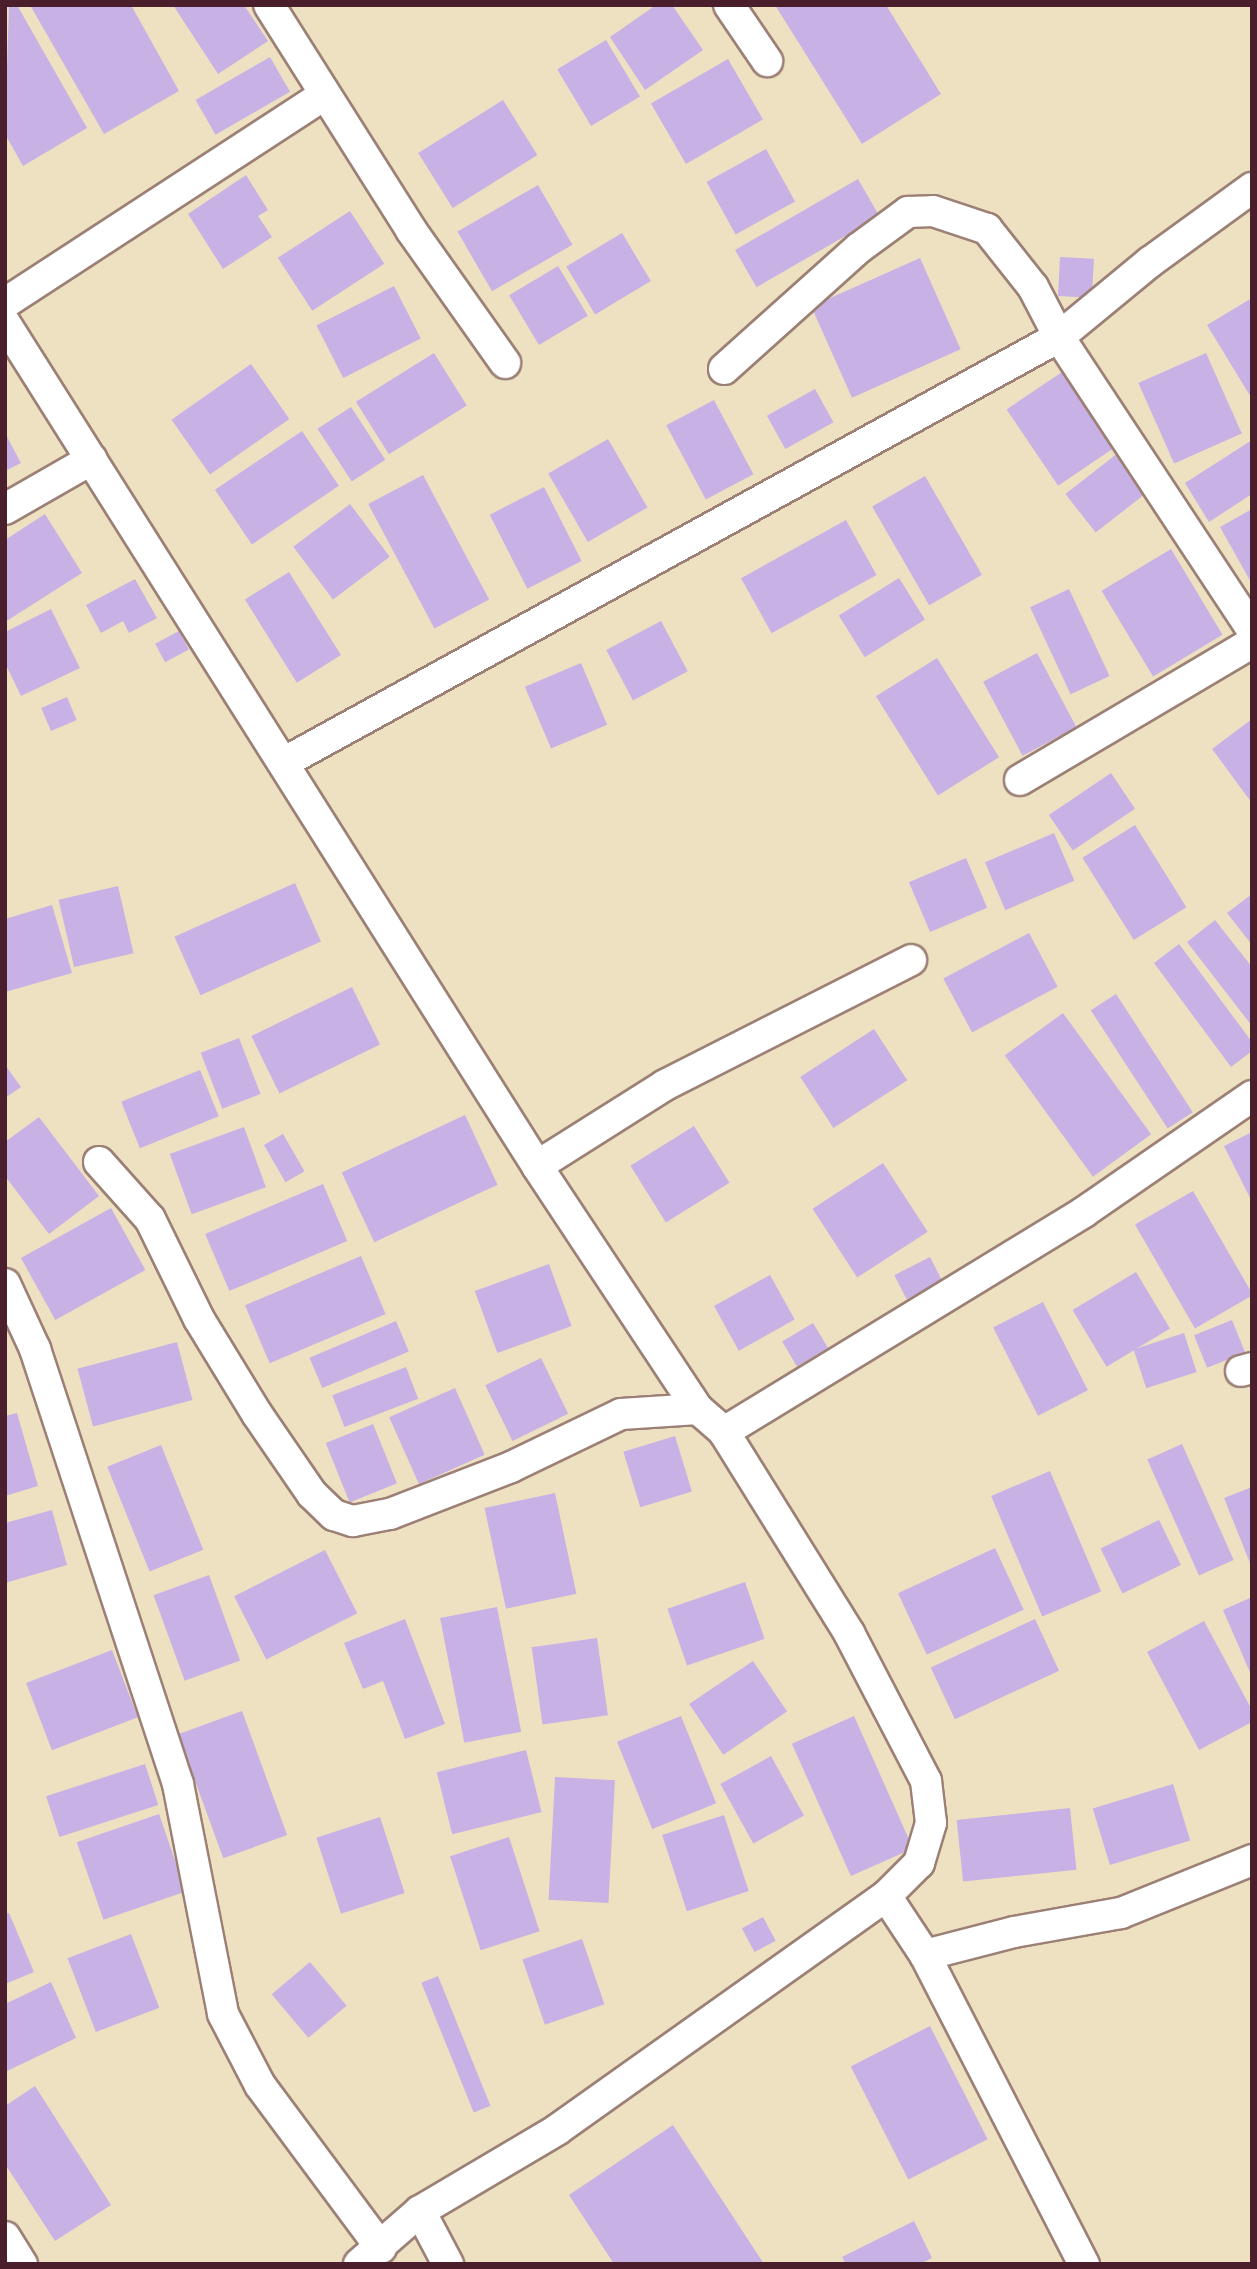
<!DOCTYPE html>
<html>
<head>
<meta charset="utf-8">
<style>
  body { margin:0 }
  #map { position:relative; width:1257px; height:2269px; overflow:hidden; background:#eee1c2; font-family:Kalam,sans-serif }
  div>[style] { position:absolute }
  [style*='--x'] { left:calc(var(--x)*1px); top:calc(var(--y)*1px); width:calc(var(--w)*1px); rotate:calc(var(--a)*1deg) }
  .building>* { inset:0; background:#c8b1e4; transform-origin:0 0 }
  .roads { filter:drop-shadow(2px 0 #9c8076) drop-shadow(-2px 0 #9c8076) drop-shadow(0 2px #9c8076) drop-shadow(0 -2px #9c8076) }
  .minor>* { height:30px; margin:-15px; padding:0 15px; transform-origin:15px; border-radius:15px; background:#fff }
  span { translate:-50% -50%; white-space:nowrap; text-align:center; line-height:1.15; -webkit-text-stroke:7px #fdfcf7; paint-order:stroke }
  .frame { position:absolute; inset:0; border:7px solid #4a1f2b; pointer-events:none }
</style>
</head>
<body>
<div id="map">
  <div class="building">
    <i style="clip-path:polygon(9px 5px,17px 5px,87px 128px,23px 166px,5px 134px)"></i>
    <i style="clip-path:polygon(30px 5px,131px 5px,179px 91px,104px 134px)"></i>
    <i style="clip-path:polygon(173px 5px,244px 5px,268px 41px,218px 74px)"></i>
    <i style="clip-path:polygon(656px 5px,672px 5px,703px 50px,645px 90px,610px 37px)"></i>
    <i style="clip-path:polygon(775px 5px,886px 5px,941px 94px,862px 144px)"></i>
    <i style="left:606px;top:40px;width:66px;height:57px;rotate:59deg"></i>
    <i style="left:270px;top:57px;width:40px;height:86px;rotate:60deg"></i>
    <i style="left:728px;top:59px;width:70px;height:89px;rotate:60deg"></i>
    <i style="left:503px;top:100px;width:65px;height:100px;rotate:58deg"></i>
    <i style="left:766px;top:149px;width:60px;height:68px;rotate:61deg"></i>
    <i style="clip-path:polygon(246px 175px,268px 210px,258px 216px,272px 237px,223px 269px,188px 214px)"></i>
    <i style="left:858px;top:179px;width:43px;height:142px;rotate:60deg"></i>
    <i style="left:538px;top:185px;width:69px;height:93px;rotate:60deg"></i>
    <i style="left:350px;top:211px;width:63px;height:86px;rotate:57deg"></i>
    <i style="left:622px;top:233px;width:56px;height:65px;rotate:59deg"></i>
    <i style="left:1060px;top:257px;width:34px;height:39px;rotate:3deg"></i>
    <i style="left:920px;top:258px;width:100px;height:119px;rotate:66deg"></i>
    <i style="left:558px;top:266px;width:58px;height:57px;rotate:59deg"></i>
    <i style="left:394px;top:286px;width:59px;height:87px;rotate:63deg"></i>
    <i style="clip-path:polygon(1252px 298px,1252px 399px,1207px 325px)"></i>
    <i style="left:434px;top:353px;width:62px;height:92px;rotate:58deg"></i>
    <i style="left:1206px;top:353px;width:88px;height:74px;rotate:66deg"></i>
    <i style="left:251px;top:364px;width:67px;height:97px;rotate:55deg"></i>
    <i style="left:1068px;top:368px;width:92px;height:74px;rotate:56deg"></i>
    <i style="left:815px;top:389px;width:38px;height:55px;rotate:61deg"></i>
    <i style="left:714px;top:400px;width:84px;height:54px;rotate:62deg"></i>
    <i style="left:351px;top:407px;width:63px;height:40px;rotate:57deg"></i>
    <i style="left:302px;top:431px;width:66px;height:105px;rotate:56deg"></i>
    <i style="clip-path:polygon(5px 433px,21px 463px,5px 471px)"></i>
    <i style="left:608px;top:439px;width:79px;height:69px;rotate:60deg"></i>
    <i style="clip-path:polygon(1252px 440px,1252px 494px,1209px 522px,1185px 483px)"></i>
    <i style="left:1123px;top:449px;width:49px;height:73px;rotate:52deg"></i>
    <i style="left:423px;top:475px;width:141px;height:62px;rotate:62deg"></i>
    <i style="left:925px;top:476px;width:114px;height:61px;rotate:60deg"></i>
    <i style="left:544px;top:487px;width:83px;height:61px;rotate:63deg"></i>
    <i style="left:350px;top:504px;width:66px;height:71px;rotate:53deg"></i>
    <i style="clip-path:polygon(1252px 509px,1252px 584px,1220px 527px)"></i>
    <i style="clip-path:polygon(45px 514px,82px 573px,5px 622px,5px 540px)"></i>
    <i style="left:846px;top:520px;width:63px;height:120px;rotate:61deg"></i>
    <i style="left:1171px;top:549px;width:100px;height:81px;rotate:59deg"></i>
    <i style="left:289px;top:572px;width:98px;height:52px;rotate:58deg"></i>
    <i style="left:899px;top:578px;width:49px;height:71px;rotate:58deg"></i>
    <i style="clip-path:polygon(135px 579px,157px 618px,129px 633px,123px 621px,101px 633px,86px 605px)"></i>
    <i style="left:1069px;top:589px;width:96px;height:43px;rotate:65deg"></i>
    <i style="clip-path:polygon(51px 609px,80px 668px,21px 696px,5px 663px,5px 632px)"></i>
    <i style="left:661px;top:621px;width:57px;height:62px;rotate:62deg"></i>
    <i style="left:179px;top:631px;width:21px;height:27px;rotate:62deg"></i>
    <i style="left:1037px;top:653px;width:84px;height:61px;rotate:62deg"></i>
    <i style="left:937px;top:658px;width:117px;height:72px;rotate:58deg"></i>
    <i style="left:581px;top:663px;width:67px;height:61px;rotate:67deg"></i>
    <i style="left:67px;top:697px;width:25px;height:28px;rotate:67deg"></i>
    <i style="clip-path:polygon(1252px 719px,1252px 803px,1212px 749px)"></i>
    <i style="left:1111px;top:773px;width:43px;height:75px;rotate:56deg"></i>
    <i style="left:1135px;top:825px;width:97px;height:62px;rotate:58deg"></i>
    <i style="left:1054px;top:833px;width:52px;height:75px;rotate:67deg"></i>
    <i style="left:966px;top:858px;width:54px;height:62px;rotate:67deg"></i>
    <i style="left:295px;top:883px;width:64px;height:132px;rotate:66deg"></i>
    <i style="left:118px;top:886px;width:69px;height:61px;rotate:77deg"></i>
    <i style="clip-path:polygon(1252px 894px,1252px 945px,1227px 913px)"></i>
    <i style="clip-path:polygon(52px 905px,72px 973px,5px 992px,5px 919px)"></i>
    <i style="clip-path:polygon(1215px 920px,1252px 967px,1252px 1026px,1187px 942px)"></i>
    <i style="left:1029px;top:933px;width:61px;height:97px;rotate:62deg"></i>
    <i style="clip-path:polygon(1179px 944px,1252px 1042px,1252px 1051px,1231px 1067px,1154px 963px)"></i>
    <i style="left:352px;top:987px;width:64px;height:112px;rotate:64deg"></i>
    <i style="left:1116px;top:994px;width:141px;height:30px;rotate:57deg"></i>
    <i style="left:1063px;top:1013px;width:150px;height:72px;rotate:54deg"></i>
    <i style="left:874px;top:1029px;width:61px;height:88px;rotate:57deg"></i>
    <i style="left:239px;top:1038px;width:60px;height:41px;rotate:69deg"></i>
    <i style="clip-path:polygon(5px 1065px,21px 1087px,5px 1098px)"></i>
    <i style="left:200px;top:1070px;width:50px;height:85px;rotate:68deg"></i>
    <i style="left:465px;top:1115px;width:77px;height:136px;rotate:65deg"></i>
    <i style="clip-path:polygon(39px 1117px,99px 1196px,49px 1234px,5px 1176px,5px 1142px)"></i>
    <i style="left:694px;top:1126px;width:67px;height:75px;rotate:58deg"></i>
    <i style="left:244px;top:1127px;width:64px;height:79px;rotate:70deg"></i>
    <i style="clip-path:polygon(1252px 1132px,1252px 1202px,1224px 1146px)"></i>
    <i style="left:283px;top:1134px;width:43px;height:22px;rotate:60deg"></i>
    <i style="left:883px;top:1163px;width:82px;height:84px;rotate:57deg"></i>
    <i style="left:323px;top:1184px;width:62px;height:128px;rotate:67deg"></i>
    <i style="left:1193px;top:1191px;width:120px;height:67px;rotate:60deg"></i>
    <i style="left:111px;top:1208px;width:71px;height:103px;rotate:61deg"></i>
    <i style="left:361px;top:1256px;width:63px;height:126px;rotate:67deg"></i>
    <i style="left:930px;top:1257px;width:27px;height:40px;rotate:63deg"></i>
    <i style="left:549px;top:1264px;width:66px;height:79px;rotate:70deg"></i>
    <i style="left:1136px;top:1272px;width:66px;height:74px;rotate:59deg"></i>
    <i style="left:770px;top:1275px;width:51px;height:64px;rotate:61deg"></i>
    <i style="left:1043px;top:1302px;width:99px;height:56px;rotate:63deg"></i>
    <i style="left:1232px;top:1320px;width:35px;height:41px;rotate:68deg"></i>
    <i style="left:396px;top:1321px;width:33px;height:94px;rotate:67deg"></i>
    <i style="left:813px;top:1323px;width:29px;height:36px;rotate:59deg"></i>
    <i style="left:1184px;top:1333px;width:41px;height:53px;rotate:72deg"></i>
    <i style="left:177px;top:1342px;width:60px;height:103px;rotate:75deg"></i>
    <i style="left:541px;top:1358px;width:62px;height:62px;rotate:64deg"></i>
    <i style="left:406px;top:1367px;width:34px;height:79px;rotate:69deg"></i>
    <i style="left:455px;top:1388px;width:73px;height:72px;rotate:66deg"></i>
    <i style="clip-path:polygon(17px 1413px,38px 1486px,5px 1496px,5px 1416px)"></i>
    <i style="left:373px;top:1424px;width:64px;height:51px;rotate:68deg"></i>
    <i style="left:675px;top:1436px;width:58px;height:54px;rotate:73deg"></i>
    <i style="left:1182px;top:1444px;width:127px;height:38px;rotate:66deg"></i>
    <i style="left:161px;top:1445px;width:113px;height:58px;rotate:68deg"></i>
    <i style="left:1050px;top:1471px;width:131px;height:64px;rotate:67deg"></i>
    <i style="clip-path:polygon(1252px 1487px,1252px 1568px,1224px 1498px)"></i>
    <i style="left:555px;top:1493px;width:103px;height:72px;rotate:78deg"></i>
    <i style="clip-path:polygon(52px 1510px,67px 1565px,5px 1583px,5px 1523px)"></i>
    <i style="left:1159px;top:1520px;width:50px;height:65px;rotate:64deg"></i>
    <i style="left:995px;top:1548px;width:68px;height:107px;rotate:65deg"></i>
    <i style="left:325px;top:1550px;width:71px;height:102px;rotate:63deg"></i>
    <i style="left:209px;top:1575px;width:91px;height:59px;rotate:70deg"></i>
    <i style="left:745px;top:1582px;width:60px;height:82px;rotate:71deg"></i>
    <i style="clip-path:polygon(1252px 1597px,1252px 1677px,1223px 1610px)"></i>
    <i style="left:497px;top:1607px;width:127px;height:58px;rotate:79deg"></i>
    <i style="clip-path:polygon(405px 1619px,445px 1724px,405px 1739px,383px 1681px,363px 1689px,344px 1643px)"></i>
    <i style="left:1035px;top:1619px;width:57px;height:115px;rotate:65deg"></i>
    <i style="clip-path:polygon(1204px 1621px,1252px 1710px,1252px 1722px,1199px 1750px,1147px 1652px)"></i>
    <i style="left:597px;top:1638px;width:78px;height:66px;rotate:82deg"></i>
    <i style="left:112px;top:1650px;width:72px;height:92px;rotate:69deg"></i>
    <i style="left:753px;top:1661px;width:61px;height:77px;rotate:56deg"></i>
    <i style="left:242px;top:1711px;width:132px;height:68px;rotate:70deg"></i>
    <i style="left:681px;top:1716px;width:94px;height:69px;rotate:68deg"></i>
    <i style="left:854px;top:1716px;width:145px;height:68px;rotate:66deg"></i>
    <i style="left:526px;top:1750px;width:64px;height:92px;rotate:76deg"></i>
    <i style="left:771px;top:1756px;width:68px;height:58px;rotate:61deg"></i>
    <i style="left:145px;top:1764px;width:43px;height:104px;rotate:72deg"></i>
    <i style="left:555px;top:1777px;width:60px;height:123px;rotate:3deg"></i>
    <i style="left:1173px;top:1784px;width:59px;height:84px;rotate:73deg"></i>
    <i style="left:1070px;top:1808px;width:62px;height:114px;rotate:84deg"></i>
    <i style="left:159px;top:1814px;width:82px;height:87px;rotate:71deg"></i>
    <i style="left:724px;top:1815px;width:80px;height:65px;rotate:72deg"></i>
    <i style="left:380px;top:1817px;width:80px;height:67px;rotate:72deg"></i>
    <i style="left:509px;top:1837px;width:99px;height:62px;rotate:72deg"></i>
    <i style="clip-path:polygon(9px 1913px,34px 1972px,5px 1984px,5px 1914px)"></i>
    <i style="left:763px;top:1917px;width:27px;height:24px;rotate:62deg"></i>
    <i style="left:131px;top:1934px;width:79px;height:68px;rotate:69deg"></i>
    <i style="left:582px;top:1939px;width:69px;height:63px;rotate:71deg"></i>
    <i style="left:310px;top:1962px;width:57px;height:50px;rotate:50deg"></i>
    <i style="left:438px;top:1976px;width:140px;height:18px;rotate:68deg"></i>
    <i style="clip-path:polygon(51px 1982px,76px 2038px,5px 2072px,5px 2004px)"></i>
    <i style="left:930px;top:2026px;width:127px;height:89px;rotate:63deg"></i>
    <i style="clip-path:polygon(35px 2086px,111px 2205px,55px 2241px,5px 2164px,5px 2106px)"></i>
    <i style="clip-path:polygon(673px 2125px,764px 2264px,614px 2264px,569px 2195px)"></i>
    <i style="clip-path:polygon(914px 2221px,932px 2258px,920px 2264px,846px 2264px,842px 2257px)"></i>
  </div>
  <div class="roads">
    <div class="minor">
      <i style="--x:269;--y:5;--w:266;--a:57.7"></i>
      <i style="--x:411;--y:230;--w:163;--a:54.7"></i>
      <i style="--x:729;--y:5;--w:68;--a:55.8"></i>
      <i style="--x:5;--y:303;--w:381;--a:-33.1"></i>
      <i style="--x:5;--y:323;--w:997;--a:57.74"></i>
      <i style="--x:537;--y:1166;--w:291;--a:56.5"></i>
      <i style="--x:698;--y:1409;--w:35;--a:41"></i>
      <i style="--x:724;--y:1432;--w:237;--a:58.1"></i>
      <i style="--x:849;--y:1633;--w:167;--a:62.5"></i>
      <i style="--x:926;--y:1781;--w:42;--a:83.2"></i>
      <i style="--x:931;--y:1823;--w:42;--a:106.7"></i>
      <i style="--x:919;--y:1863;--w:47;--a:135"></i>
      <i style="--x:886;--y:1896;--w:404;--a:144.6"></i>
      <i style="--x:557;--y:2130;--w:159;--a:149.4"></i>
      <i style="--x:420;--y:2211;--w:81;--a:139"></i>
      <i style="--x:724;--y:369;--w:181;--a:-41.9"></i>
      <i style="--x:859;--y:248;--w:61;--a:-36.3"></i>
      <i style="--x:908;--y:212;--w:25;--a:-2"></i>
      <i style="--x:933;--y:211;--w:57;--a:18.4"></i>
      <i style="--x:987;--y:229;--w:74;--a:51.6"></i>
      <i style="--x:1033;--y:287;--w:56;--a:62.5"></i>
      <i style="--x:1059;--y:337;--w:351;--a:56.6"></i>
      <i style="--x:5;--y:509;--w:100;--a:-29.9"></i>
      <i style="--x:283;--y:763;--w:885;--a:-28.77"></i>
      <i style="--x:1059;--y:337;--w:118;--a:-39.5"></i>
      <i style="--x:1150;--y:262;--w:126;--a:-36"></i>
      <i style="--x:1020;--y:780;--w:269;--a:-30.6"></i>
      <i style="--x:99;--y:1162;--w:76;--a:48.2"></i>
      <i style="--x:150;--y:1219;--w:111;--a:63.9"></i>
      <i style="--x:199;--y:1319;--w:111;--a:58.6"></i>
      <i style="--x:257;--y:1414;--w:97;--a:55.5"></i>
      <i style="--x:312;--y:1494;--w:30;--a:44"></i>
      <i style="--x:334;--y:1515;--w:20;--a:18"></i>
      <i style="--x:353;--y:1521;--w:38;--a:-11"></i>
      <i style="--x:390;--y:1514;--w:130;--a:-21.2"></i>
      <i style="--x:511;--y:1467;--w:122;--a:-25.7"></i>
      <i style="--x:621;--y:1414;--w:77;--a:-3.7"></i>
      <i style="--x:537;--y:1166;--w:151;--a:-32.3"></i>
      <i style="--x:665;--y:1085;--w:276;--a:-26.9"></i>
      <i style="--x:5;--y:1284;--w:72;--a:65.2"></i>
      <i style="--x:35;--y:1349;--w:458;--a:71.8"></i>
      <i style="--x:178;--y:1784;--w:234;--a:78.9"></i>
      <i style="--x:223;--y:2014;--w:80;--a:62.5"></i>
      <i style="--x:260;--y:2085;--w:203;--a:53.4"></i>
      <i style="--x:1241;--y:1371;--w:11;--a:-15"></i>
      <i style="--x:724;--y:1432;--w:422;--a:-31.4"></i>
      <i style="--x:1084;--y:1212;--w:204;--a:-34.6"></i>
      <i style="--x:886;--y:1896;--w:71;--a:56.5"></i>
      <i style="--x:925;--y:1955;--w:348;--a:62.8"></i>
      <i style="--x:925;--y:1955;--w:92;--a:-14.5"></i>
      <i style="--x:1014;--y:1932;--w:109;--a:-10.1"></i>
      <i style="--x:1121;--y:1913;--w:141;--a:-22"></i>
      <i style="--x:420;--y:2211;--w:60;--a:62.2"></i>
      <i style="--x:5;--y:2237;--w:32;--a:58"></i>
    </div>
  </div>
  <div class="frame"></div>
</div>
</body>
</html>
